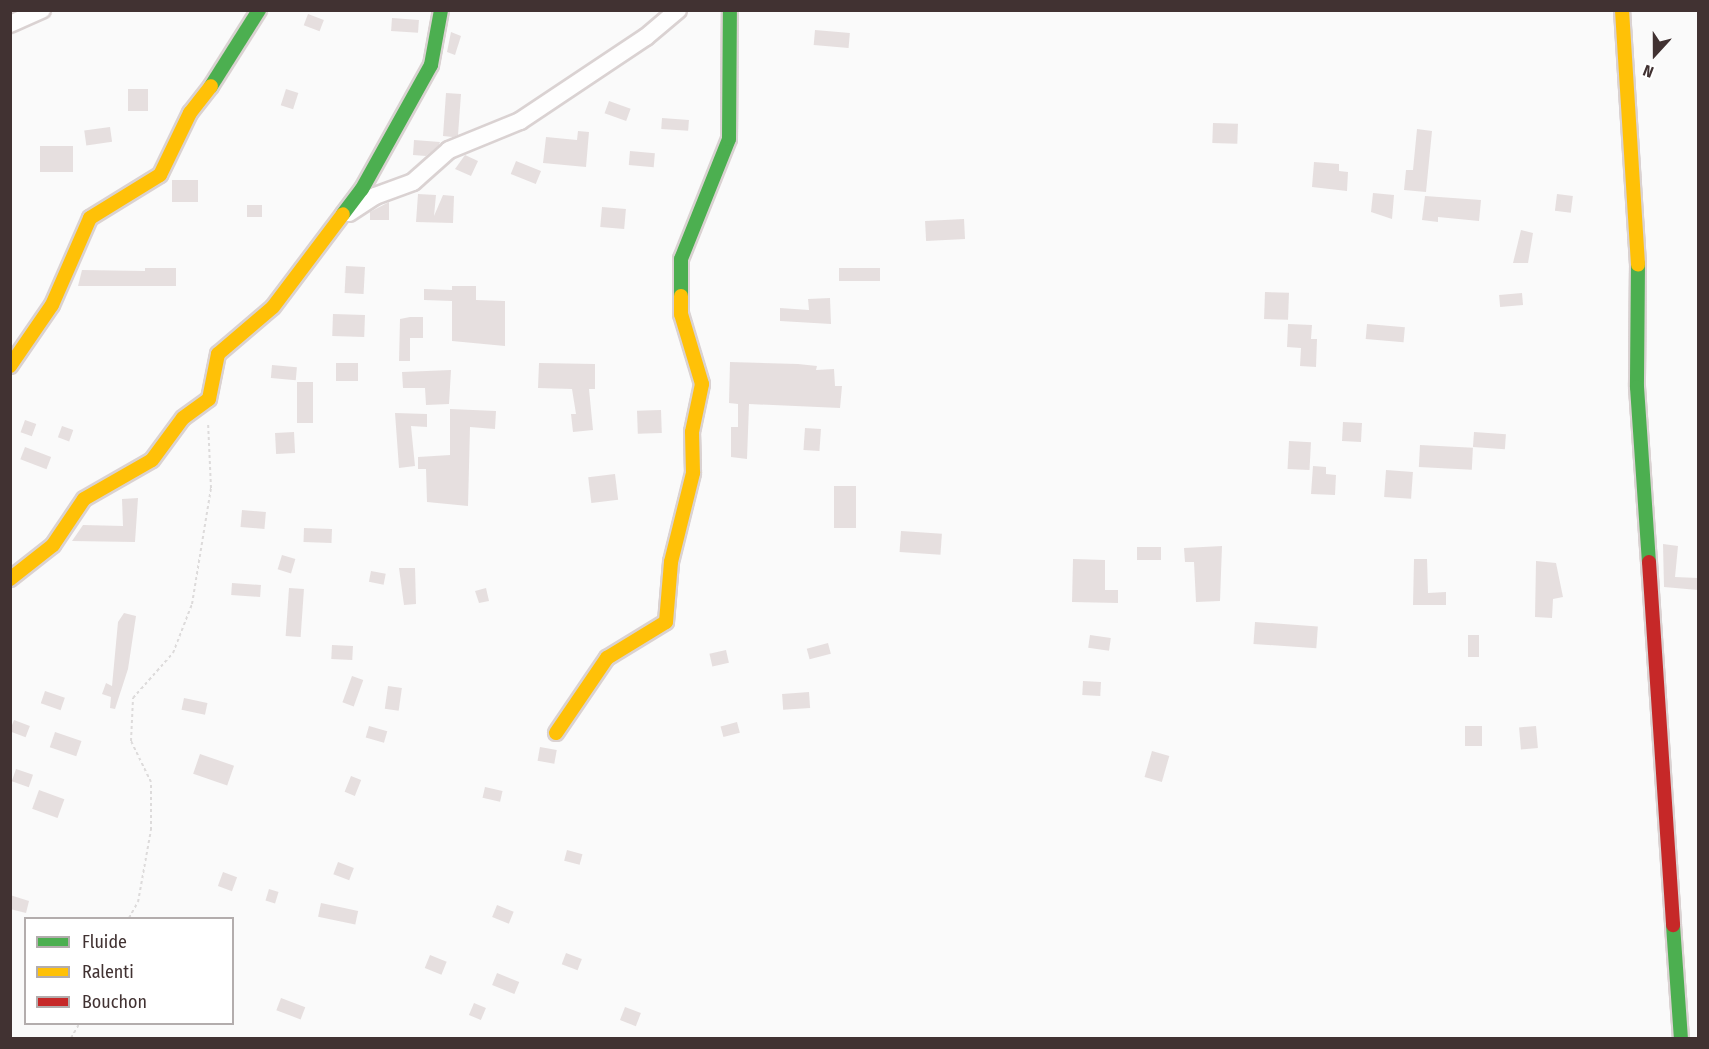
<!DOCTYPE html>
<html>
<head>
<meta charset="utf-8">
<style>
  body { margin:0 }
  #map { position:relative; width:1709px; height:1049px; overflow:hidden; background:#fafafa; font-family:"Fira Sans Condensed",sans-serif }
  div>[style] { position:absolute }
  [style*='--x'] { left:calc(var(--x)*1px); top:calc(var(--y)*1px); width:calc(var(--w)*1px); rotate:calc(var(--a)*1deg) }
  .building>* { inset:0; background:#e6dfdf; transform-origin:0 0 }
  .path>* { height:2px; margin-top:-1px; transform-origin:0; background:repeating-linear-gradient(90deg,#dddbdb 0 3px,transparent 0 6px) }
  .roads { filter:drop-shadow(2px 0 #dad2d2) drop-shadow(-2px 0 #dad2d2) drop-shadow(0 2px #dad2d2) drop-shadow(0 -2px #dad2d2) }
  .street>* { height:16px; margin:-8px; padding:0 8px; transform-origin:8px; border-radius:8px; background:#fefefe }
  .fast>* { height:14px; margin:-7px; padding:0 7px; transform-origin:7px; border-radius:7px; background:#4caf50 }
  .slow>* { height:14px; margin:-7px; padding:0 7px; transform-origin:7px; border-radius:7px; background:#ffc107 }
  .jam>* { height:14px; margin:-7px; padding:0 7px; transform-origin:7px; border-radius:7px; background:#c62828 }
  span { translate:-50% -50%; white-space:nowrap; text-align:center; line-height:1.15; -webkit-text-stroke:5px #fff; paint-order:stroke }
  .frame { position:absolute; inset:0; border:12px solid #413232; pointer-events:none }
  .legend { position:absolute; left:24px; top:917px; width:210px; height:108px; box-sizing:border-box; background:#fff; border:2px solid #b3adad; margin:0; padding:8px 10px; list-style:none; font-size:18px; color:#413232 }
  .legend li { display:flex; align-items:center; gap:12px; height:30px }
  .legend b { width:30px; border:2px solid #b3adad }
  .north { position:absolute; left:1625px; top:24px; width:60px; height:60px; -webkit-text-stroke:4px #fff; paint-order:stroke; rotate:201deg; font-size:16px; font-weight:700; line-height:24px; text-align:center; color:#413232 }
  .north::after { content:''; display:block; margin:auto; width:21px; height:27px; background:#413232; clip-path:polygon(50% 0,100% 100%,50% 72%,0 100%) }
</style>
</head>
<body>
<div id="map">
  <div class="building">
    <i style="left:308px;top:14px;width:17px;height:12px;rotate:21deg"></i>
    <i style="left:392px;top:18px;width:27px;height:13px;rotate:4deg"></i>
    <i style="left:815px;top:30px;width:35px;height:15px;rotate:5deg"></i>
    <i style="clip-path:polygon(451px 32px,461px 36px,455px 55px,447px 52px)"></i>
    <i style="left:128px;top:89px;width:20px;height:22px"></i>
    <i style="left:286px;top:89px;width:13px;height:17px;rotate:18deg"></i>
    <i style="clip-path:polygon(446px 93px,461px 94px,458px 135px,453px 137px,443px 136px)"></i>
    <i style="left:609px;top:101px;width:23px;height:13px;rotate:20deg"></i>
    <i style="left:662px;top:118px;width:27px;height:11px;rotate:4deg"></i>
    <i style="left:1213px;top:123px;width:25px;height:20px;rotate:2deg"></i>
    <i style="left:110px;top:127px;width:15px;height:26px;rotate:82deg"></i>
    <i style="clip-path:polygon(1417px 129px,1432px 131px,1426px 192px,1404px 190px,1406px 170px,1413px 170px)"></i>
    <i style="clip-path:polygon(578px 131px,589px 132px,586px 167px,543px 163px,546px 137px,577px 140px)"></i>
    <i style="clip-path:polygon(414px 140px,440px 142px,439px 145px,426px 156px,413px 155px)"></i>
    <i style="left:40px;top:146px;width:33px;height:26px"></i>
    <i style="left:630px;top:151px;width:25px;height:14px;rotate:5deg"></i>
    <i style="clip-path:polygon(465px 155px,478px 161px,471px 176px,455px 169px)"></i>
    <i style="left:516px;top:161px;width:27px;height:14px;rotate:22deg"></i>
    <i style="clip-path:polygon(1314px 162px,1339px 164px,1339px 171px,1348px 172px,1347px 191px,1312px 187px)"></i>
    <i style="left:198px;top:180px;width:22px;height:26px;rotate:90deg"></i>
    <i style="clip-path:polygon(1373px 193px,1394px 195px,1392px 219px,1371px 212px)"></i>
    <i style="clip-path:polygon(418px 194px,436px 195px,434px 216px,443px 195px,454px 196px,453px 223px,416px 222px)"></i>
    <i style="left:1557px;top:194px;width:16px;height:17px;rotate:7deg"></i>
    <i style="clip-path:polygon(1425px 196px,1481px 200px,1479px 221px,1438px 217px,1438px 222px,1422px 220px)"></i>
    <i style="clip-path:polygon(389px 202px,389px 220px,370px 220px,370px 212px)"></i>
    <i style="left:247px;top:205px;width:15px;height:12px"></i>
    <i style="left:602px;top:207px;width:24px;height:20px;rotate:5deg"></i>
    <i style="left:964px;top:219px;width:20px;height:39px;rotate:87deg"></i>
    <i style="clip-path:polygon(1521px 230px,1533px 233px,1528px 263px,1513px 263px)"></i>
    <i style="left:346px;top:266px;width:19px;height:27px;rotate:3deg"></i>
    <i style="clip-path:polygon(145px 268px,176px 268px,176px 286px,78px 286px,82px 270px,145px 271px)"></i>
    <i style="left:880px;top:268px;width:13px;height:41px;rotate:90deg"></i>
    <i style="clip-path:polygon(452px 286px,476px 286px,476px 300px,505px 301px,505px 346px,452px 341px,452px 301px,424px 300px,424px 289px,452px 290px)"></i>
    <i style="left:1265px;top:292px;width:24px;height:27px;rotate:2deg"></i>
    <i style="left:1522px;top:293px;width:12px;height:23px;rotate:85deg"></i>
    <i style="clip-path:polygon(830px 298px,831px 324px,780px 321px,780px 308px,809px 310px,808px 299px)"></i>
    <i style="left:333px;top:314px;width:32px;height:22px;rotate:2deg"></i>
    <i style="clip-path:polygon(410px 317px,423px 317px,423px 338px,410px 338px,410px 361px,399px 361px,400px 319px)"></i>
    <i style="clip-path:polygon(1288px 324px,1312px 325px,1311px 339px,1317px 339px,1316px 367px,1300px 366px,1301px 348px,1287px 347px)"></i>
    <i style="left:1367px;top:324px;width:38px;height:15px;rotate:5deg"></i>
    <i style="clip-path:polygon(730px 362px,798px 364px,817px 366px,816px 370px,834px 369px,835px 386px,842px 386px,840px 408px,749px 404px,747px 459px,731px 457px,731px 427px,738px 427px,738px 404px,729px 403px)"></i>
    <i style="left:358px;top:363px;width:18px;height:22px;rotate:90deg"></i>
    <i style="clip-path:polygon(539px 363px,595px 364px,595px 389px,589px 389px,593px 430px,573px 432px,571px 414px,576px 414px,572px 389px,538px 388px)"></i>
    <i style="left:272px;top:365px;width:25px;height:13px;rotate:5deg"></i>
    <i style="clip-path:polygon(451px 370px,449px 404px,426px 405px,425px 388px,403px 388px,402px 372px)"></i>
    <i style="left:297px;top:382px;width:16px;height:41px"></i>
    <i style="clip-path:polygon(450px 409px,496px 411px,495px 429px,470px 427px,468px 506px,427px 502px,426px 469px,418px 469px,418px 457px,450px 455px)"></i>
    <i style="left:661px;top:410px;width:23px;height:24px;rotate:88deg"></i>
    <i style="clip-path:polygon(395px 413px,427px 414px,427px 427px,411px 426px,415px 466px,399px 468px)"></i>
    <i style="left:25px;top:420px;width:12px;height:13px;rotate:20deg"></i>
    <i style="left:1343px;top:422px;width:19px;height:19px;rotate:3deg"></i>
    <i style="left:62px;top:426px;width:12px;height:12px;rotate:20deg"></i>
    <i style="left:805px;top:428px;width:16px;height:22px;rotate:4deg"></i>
    <i style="left:294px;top:432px;width:21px;height:19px;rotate:87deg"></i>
    <i style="left:1474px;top:432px;width:32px;height:15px;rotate:4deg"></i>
    <i style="left:1289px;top:441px;width:22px;height:28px;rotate:3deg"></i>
    <i style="left:1420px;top:445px;width:53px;height:22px;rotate:3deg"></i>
    <i style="left:25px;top:447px;width:28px;height:13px;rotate:21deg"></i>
    <i style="clip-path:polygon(1313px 466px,1326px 467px,1326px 474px,1336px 475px,1335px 495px,1311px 494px)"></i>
    <i style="left:1386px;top:470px;width:27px;height:27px;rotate:4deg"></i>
    <i style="left:615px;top:474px;width:26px;height:27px;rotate:83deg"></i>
    <i style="left:834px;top:486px;width:22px;height:42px"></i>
    <i style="clip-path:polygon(138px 498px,135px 542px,72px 541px,83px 525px,123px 526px,122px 499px)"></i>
    <i style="left:242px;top:510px;width:24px;height:17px;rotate:5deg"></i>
    <i style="left:304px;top:528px;width:28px;height:14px;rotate:2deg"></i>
    <i style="left:901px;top:531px;width:41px;height:21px;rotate:4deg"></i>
    <i style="clip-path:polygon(1663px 544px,1678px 546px,1675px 577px,1698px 578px,1698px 590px,1664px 587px)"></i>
    <i style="clip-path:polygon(1222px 546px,1220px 601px,1196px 602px,1194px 562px,1185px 562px,1184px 548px)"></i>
    <i style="left:1161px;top:547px;width:13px;height:24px;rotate:90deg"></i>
    <i style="left:282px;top:555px;width:14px;height:15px;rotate:17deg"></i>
    <i style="clip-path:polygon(1073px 559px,1105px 560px,1105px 590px,1118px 590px,1118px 603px,1072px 602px)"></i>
    <i style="clip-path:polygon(1414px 559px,1427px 559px,1428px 593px,1446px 592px,1446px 605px,1413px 605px)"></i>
    <i style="clip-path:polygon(1536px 561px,1556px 563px,1563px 597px,1553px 599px,1552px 618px,1535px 617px)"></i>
    <i style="clip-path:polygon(399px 568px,415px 568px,416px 604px,404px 605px)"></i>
    <i style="left:371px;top:571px;width:15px;height:11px;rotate:11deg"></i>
    <i style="left:232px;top:583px;width:29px;height:12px;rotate:4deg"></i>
    <i style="left:289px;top:588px;width:15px;height:48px;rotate:4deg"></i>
    <i style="clip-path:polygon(486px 588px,489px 601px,479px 603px,475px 591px)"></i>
    <i style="clip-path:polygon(124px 613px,136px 616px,128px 669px,115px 709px,110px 708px,111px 697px,102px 694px,106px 683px,112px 686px,118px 622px)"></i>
    <i style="left:1255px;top:622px;width:63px;height:22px;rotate:4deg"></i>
    <i style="left:1090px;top:635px;width:21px;height:13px;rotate:8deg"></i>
    <i style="left:1468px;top:635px;width:11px;height:22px"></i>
    <i style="left:828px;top:643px;width:11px;height:22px;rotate:75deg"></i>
    <i style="left:332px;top:645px;width:21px;height:14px;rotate:3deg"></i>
    <i style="left:726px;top:650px;width:13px;height:17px;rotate:77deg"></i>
    <i style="left:352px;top:676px;width:12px;height:28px;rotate:20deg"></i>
    <i style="left:1083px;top:681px;width:18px;height:14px;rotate:3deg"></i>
    <i style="left:388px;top:686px;width:14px;height:23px;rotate:8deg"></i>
    <i style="left:45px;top:691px;width:21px;height:13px;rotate:19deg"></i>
    <i style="left:809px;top:692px;width:16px;height:27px;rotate:86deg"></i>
    <i style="left:184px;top:698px;width:24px;height:12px;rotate:12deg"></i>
    <i style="left:14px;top:720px;width:17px;height:12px;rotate:21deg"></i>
    <i style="left:737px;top:722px;width:11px;height:17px;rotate:75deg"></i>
    <i style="left:369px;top:726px;width:19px;height:12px;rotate:16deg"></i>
    <i style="left:1465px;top:726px;width:17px;height:20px"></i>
    <i style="left:1536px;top:726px;width:22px;height:17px;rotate:85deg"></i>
    <i style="left:55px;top:732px;width:28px;height:16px;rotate:19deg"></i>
    <i style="left:540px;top:747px;width:17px;height:14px;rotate:10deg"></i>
    <i style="left:1152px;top:751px;width:18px;height:27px;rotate:16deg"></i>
    <i style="left:200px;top:754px;width:36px;height:21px;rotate:19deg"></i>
    <i style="left:16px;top:769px;width:18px;height:13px;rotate:19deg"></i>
    <i style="left:351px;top:776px;width:11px;height:17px;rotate:22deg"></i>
    <i style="left:485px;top:787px;width:18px;height:11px;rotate:13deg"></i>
    <i style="left:39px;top:790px;width:27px;height:20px;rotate:20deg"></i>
    <i style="left:567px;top:850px;width:16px;height:11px;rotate:15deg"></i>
    <i style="left:338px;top:862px;width:17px;height:13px;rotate:21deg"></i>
    <i style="left:223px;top:872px;width:15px;height:15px;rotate:20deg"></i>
    <i style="left:269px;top:889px;width:10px;height:12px;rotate:17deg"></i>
    <i style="clip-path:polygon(10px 895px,29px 901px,26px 913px,10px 909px)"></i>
    <i style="left:321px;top:903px;width:38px;height:14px;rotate:12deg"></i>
    <i style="left:497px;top:905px;width:18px;height:13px;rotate:22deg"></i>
    <i style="left:566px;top:953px;width:17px;height:12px;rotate:21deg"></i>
    <i style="left:430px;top:955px;width:18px;height:14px;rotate:22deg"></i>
    <i style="left:497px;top:973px;width:24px;height:13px;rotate:22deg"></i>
    <i style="left:281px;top:998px;width:26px;height:13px;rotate:21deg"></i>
    <i style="left:474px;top:1003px;width:13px;height:13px;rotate:23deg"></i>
    <i style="left:625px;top:1007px;width:17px;height:14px;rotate:21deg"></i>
  </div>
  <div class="path">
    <i style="--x:129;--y:918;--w:18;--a:-61"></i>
    <i style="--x:138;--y:902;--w:73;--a:-79.8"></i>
    <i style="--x:151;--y:830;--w:48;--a:-90"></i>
    <i style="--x:151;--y:782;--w:46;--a:-116"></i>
    <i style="--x:131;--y:741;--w:43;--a:-87.3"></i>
    <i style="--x:133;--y:698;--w:60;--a:-48.4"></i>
    <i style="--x:173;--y:653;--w:53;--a:-68.8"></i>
    <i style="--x:192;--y:604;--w:118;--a:-80.7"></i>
    <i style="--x:211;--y:488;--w:66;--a:-92.6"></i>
    <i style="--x:71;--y:1038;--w:16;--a:-60"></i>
  </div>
  <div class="roads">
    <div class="street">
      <i style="--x:10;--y:24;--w:35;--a:-24"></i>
      <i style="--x:349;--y:213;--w:31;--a:-33"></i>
      <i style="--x:375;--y:196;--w:40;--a:-20.2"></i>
      <i style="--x:413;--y:182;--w:48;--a:-41.6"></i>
      <i style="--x:449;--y:150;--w:77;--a:-22.2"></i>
      <i style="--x:520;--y:121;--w:151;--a:-33.7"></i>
      <i style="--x:646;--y:37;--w:42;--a:-40.2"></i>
    </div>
    <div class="fast">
      <i style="--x:211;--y:86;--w:90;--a:-57.7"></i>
      <i style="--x:343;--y:214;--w:31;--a:-53"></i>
      <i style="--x:362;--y:189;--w:142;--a:-60.9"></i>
      <i style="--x:431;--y:65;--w:56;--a:-79.7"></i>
      <i style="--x:1638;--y:264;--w:123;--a:90.5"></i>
      <i style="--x:1637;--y:387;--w:175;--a:86.1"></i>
      <i style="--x:681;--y:296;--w:37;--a:-90"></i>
      <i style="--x:681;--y:259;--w:129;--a:-68.2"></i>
      <i style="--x:729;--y:139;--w:129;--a:-89.6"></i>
      <i style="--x:1673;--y:925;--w:113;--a:86"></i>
    </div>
    <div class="slow">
      <i style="--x:1622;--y:10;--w:255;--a:86.4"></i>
      <i style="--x:10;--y:366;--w:74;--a:-55.5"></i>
      <i style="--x:52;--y:305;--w:95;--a:-66.4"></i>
      <i style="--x:90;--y:218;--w:82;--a:-31.6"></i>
      <i style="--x:160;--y:175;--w:69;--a:-64.2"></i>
      <i style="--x:190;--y:113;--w:34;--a:-52"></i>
      <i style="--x:10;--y:579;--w:55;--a:-38.3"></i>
      <i style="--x:53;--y:545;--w:55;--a:-56"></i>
      <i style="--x:84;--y:499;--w:78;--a:-29.8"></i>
      <i style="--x:152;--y:460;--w:52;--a:-53.6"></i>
      <i style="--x:183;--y:418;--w:32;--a:-36"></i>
      <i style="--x:209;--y:399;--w:46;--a:-78.7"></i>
      <i style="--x:218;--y:354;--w:72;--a:-40.5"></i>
      <i style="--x:273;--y:307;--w:116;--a:-53"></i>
      <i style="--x:556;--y:733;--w:91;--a:-55.8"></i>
      <i style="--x:607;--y:658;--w:69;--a:-31.4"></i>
      <i style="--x:666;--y:622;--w:60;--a:-85.2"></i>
      <i style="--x:671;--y:562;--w:92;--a:-76.1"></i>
      <i style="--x:693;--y:473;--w:41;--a:-91.4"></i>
      <i style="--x:692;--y:432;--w:49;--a:-78.2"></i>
      <i style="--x:702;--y:384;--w:73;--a:-106.7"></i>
      <i style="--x:681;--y:314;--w:18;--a:-90"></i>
    </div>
    <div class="jam">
      <i style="--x:1649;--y:562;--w:364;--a:86.2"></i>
    </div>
  </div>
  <div class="frame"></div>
  <ul class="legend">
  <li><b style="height:8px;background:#4caf50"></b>Fluide</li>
  <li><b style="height:8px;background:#ffc107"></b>Ralenti</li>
  <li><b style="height:8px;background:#c62828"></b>Bouchon</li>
  </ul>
  <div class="north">N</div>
</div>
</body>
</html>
